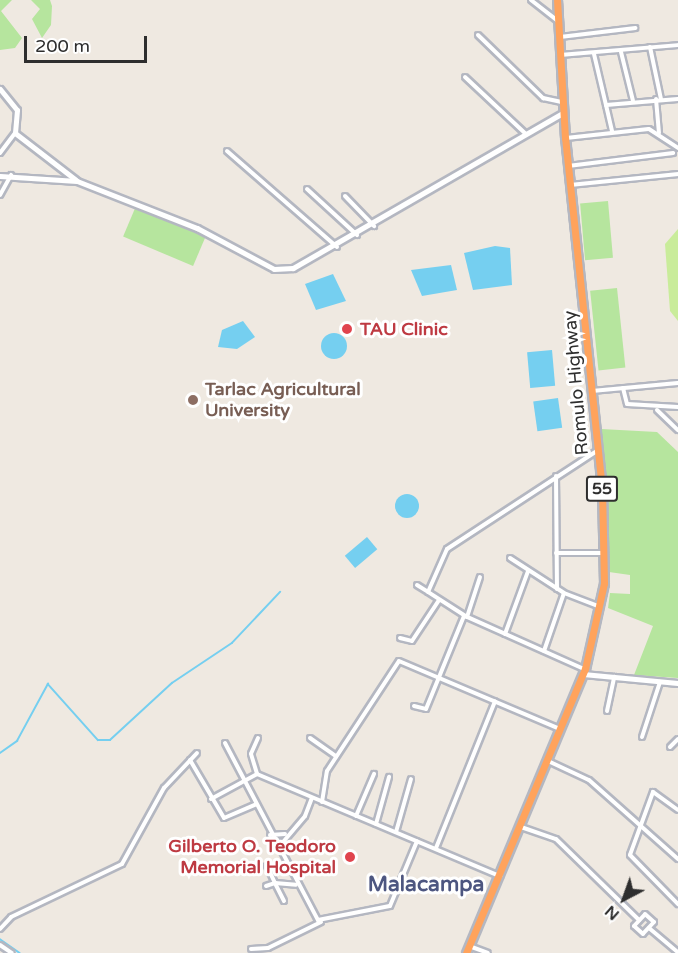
<!DOCTYPE html>
<html>
<head>
<meta charset="utf-8">
<style>
  body { margin:0 }
  #map { position:relative; width:678px; height:953px; overflow:hidden; background:#efe9e1; font-family:"Varela Round",sans-serif }
  div>[style] { position:absolute }
  [style*='--x'] { left:calc(var(--x)*1px); top:calc(var(--y)*1px); width:calc(var(--w)*1px); rotate:calc(var(--a)*1deg) }
  .green>* { inset:0; background:#b6e59e; transform-origin:0 0 }
  .pitch>* { inset:0; background:#c9ec9a }
  .water>* { inset:0; background:#75cff0; transform-origin:0 0 }
  .round { border-radius:50% }
  .stream>* { height:1.5px; margin:-0.75px; padding:0 0.75px; transform-origin:0.75px; border-radius:0.75px; background:#75cff0 }
  .roads { filter:drop-shadow(2px 0 #b4b7c1) drop-shadow(-2px 0 #b4b7c1) drop-shadow(0 2px #b4b7c1) drop-shadow(0 -2px #b4b7c1) }
  .street>* { height:4px; margin:-2px; padding:0 2px; transform-origin:2px; border-radius:2px; background:#fff }
  .secondary>* { height:5px; margin:-2.5px; padding:0 2.5px; transform-origin:2.5px; border-radius:2.5px; background:#fff }
  .highway>* { height:7px; margin:-3.5px; padding:0 3.5px; transform-origin:3.5px; border-radius:3.5px; background:#ffa35c }
  .dots>* { width:16px; height:16px; translate:-50% -50%; box-sizing:border-box; border:3px solid #fff; border-radius:50% }
  span { translate:-50% -50%; white-space:nowrap; text-align:center; line-height:1.15; -webkit-text-stroke:6px #fff; paint-order:stroke }
  .shield-label span { padding:2px 4px; background:#fff; border:2px solid; border-radius:4px; -webkit-text-stroke-width:0 }
  .shield-label { font-size:16px; color:#2e2e2e; font-weight:700 }
  .health-label { font-size:18px; color:#be3a42; font-weight:700 }
  .left { translate:0 -50%; text-align:left }
  .right { translate:-100% -50%; text-align:right }
  .street-label { font-size:18px; color:#2e2e2e }
  .education-label { font-size:18px; color:#785e54; font-weight:700 }
  .quarter-label { font-size:21px; color:#4d5680; font-weight:700 }
  .north { position:absolute; left:594px; top:869px; width:60px; height:60px; -webkit-text-stroke:4px #fff; paint-order:stroke; rotate:221deg; font-size:16px; font-weight:700; line-height:24px; text-align:center; color:#2e2e2e }
  .north::after { content:''; display:block; margin:auto; width:21px; height:27px; background:#2e2e2e; clip-path:polygon(50% 0,100% 100%,50% 72%,0 100%) }
  .scale { position:absolute; left:24px; top:36px; width:123px; height:27px; box-sizing:border-box; border:3px solid #2e2e2e; border-top:0; padding-left:8px; font-size:18px; line-height:21px; white-space:nowrap; color:#2e2e2e; -webkit-text-stroke:4px #fff; paint-order:stroke }
</style>
</head>
<body>
<div id="map">
  <div class="green">
    <i style="clip-path:polygon(0 0,12px 0,1px 11px,22px 38px,15px 48px,0 50px)"></i>
    <i style="clip-path:polygon(31px 0,50px 0,52px 6px,51px 25px,42px 38px,32px 19px,40px 9px)"></i>
    <i style="left:608px;top:201px;width:57px;height:28px;rotate:85deg"></i>
    <i style="left:136px;top:206px;width:76px;height:33px;rotate:23deg"></i>
    <i style="left:617px;top:288px;width:80px;height:27px;rotate:84deg"></i>
    <i style="clip-path:polygon(601px 429px,657px 432px,678px 452px,678px 678px,634px 675px,653px 626px,608px 608px,610px 593px,630px 594px,630px 575px,609px 572px)"></i>
  </div>
  <div class="pitch">
    <i style="clip-path:polygon(678px 229px,678px 321px,670px 311px,665px 244px)"></i>
  </div>
  <div class="water">
    <i style="clip-path:polygon(495px 246px,510px 248px,512px 285px,473px 290px,464px 253px)"></i>
    <i style="clip-path:polygon(451px 265px,457px 290px,422px 296px,411px 270px)"></i>
    <i style="clip-path:polygon(333px 274px,346px 301px,316px 310px,305px 284px)"></i>
    <i style="clip-path:polygon(243px 321px,255px 337px,237px 349px,218px 347px,222px 330px)"></i>
    <i class="round" style="left:321px;top:333px;width:26px;height:26px"></i>
    <i style="left:552px;top:350px;width:36px;height:25px;rotate:85deg"></i>
    <i style="left:558px;top:398px;width:30px;height:25px;rotate:82deg"></i>
    <i class="round" style="left:395px;top:494px;width:24px;height:24px"></i>
    <i style="left:367px;top:537px;width:16px;height:29px;rotate:50deg"></i>
  </div>
  <div class="stream">
    <i style="--x:0;--y:753;--w:21;--a:-35"></i>
    <i style="--x:17;--y:741;--w:65;--a:-61.5"></i>
    <i style="--x:48;--y:684;--w:75;--a:48.2"></i>
    <i style="--x:98;--y:740;--w:12;--a:0"></i>
    <i style="--x:110;--y:740;--w:84;--a:-42.6"></i>
    <i style="--x:172;--y:683;--w:72;--a:-33.7"></i>
    <i style="--x:232;--y:643;--w:70;--a:-46.7"></i>
    <i style="--x:0;--y:939;--w:24;--a:35"></i>
  </div>
  <div class="roads">
    <div class="street">
      <i style="--x:531;--y:0;--w:34;--a:38"></i>
      <i style="--x:478;--y:35;--w:91;--a:44.1"></i>
      <i style="--x:543;--y:98;--w:19;--a:12"></i>
      <i style="--x:560;--y:37;--w:76;--a:-6.8"></i>
      <i style="--x:650;--y:47;--w:53;--a:78.1"></i>
      <i style="--x:621;--y:52;--w:50;--a:76.2"></i>
      <i style="--x:594;--y:54;--w:52;--a:76.8"></i>
      <i style="--x:606;--y:105;--w:72;--a:-4.8"></i>
      <i style="--x:560;--y:55;--w:118;--a:-4.8"></i>
      <i style="--x:465;--y:77;--w:83;--a:43.1"></i>
      <i style="--x:656;--y:99;--w:34;--a:85"></i>
      <i style="--x:606;--y:105;--w:27;--a:77"></i>
      <i style="--x:566;--y:138;--w:83;--a:-6.2"></i>
      <i style="--x:649;--y:129;--w:35;--a:33"></i>
      <i style="--x:227;--y:151;--w:146;--a:41.1"></i>
      <i style="--x:0;--y:153;--w:25;--a:-53"></i>
      <i style="--x:568;--y:166;--w:106;--a:-7.1"></i>
      <i style="--x:570;--y:185;--w:109;--a:-5.8"></i>
      <i style="--x:307;--y:189;--w:68;--a:42.6"></i>
      <i style="--x:0;--y:195;--w:23;--a:-61"></i>
      <i style="--x:345;--y:196;--w:42;--a:46"></i>
      <i style="--x:623;--y:388;--w:16;--a:76"></i>
      <i style="--x:627;--y:404;--w:51;--a:3.4"></i>
      <i style="--x:592;--y:391;--w:86;--a:-5.3"></i>
      <i style="--x:657;--y:410;--w:29;--a:44"></i>
      <i style="--x:556;--y:476;--w:113;--a:89.5"></i>
      <i style="--x:556;--y:553;--w:49;--a:0"></i>
      <i style="--x:510;--y:558;--w:64;--a:32.9"></i>
      <i style="--x:564;--y:593;--w:36;--a:21"></i>
      <i style="--x:417;--y:585;--w:13;--a:32"></i>
      <i style="--x:467;--y:617;--w:42;--a:-72"></i>
      <i style="--x:505;--y:634;--w:67;--a:-69.9"></i>
      <i style="--x:400;--y:638;--w:12;--a:14"></i>
      <i style="--x:412;--y:641;--w:49;--a:-56.6"></i>
      <i style="--x:544;--y:651;--w:61;--a:-71"></i>
      <i style="--x:584;--y:669;--w:128;--a:-156"></i>
      <i style="--x:467;--y:617;--w:46;--a:-147.3"></i>
      <i style="--x:428;--y:592;--w:47;--a:-66.2"></i>
      <i style="--x:447;--y:549;--w:179;--a:-33.2"></i>
      <i style="--x:414;--y:706;--w:12;--a:14"></i>
      <i style="--x:426;--y:709;--w:100;--a:-67.8"></i>
      <i style="--x:607;--y:711;--w:35;--a:-78"></i>
      <i style="--x:642;--y:737;--w:58;--a:-71.9"></i>
      <i style="--x:258;--y:738;--w:17;--a:114"></i>
      <i style="--x:251;--y:754;--w:21;--a:73"></i>
      <i style="--x:257;--y:774;--w:264;--a:22.8"></i>
      <i style="--x:310;--y:738;--w:32;--a:35"></i>
      <i style="--x:225;--y:743;--w:200;--a:62.3"></i>
      <i style="--x:318;--y:920;--w:73;--a:-11"></i>
      <i style="--x:390;--y:906;--w:70;--a:-67.4"></i>
      <i style="--x:670;--y:747;--w:11;--a:-45"></i>
      <i style="--x:190;--y:760;--w:67;--a:59.6"></i>
      <i style="--x:224;--y:818;--w:34;--a:-23"></i>
      <i style="--x:548;--y:761;--w:45;--a:24.9"></i>
      <i style="--x:589;--y:780;--w:119;--a:41.6"></i>
      <i style="--x:211;--y:799;--w:52;--a:-28.5"></i>
      <i style="--x:322;--y:802;--w:31;--a:-81"></i>
      <i style="--x:327;--y:771;--w:131;--a:-56.8"></i>
      <i style="--x:399;--y:661;--w:175;--a:22.9"></i>
      <i style="--x:678;--y:810;--w:31;--a:-144"></i>
      <i style="--x:653;--y:792;--w:67;--a:110.1"></i>
      <i style="--x:630;--y:855;--w:69;--a:45.6"></i>
      <i style="--x:356;--y:816;--w:46;--a:-66.8"></i>
      <i style="--x:376;--y:824;--w:49;--a:-74.5"></i>
      <i style="--x:521;--y:827;--w:37;--a:19"></i>
      <i style="--x:556;--y:839;--w:116;--a:44.3"></i>
      <i style="--x:396;--y:832;--w:55;--a:-74.2"></i>
      <i style="--x:270;--y:835;--w:15;--a:-4"></i>
      <i style="--x:278;--y:848;--w:42;--a:-49.8"></i>
      <i style="--x:305;--y:816;--w:19;--a:-69"></i>
      <i style="--x:436;--y:848;--w:158;--a:-68.1"></i>
      <i style="--x:266;--y:886;--w:9;--a:-18"></i>
      <i style="--x:275;--y:883;--w:19;--a:-115"></i>
      <i style="--x:284;--y:901;--w:20;--a:-117"></i>
      <i style="--x:275;--y:883;--w:21;--a:5"></i>
      <i style="--x:645;--y:914;--w:12;--a:42"></i>
      <i style="--x:654;--y:922;--w:16;--a:133"></i>
      <i style="--x:643;--y:934;--w:12;--a:-138"></i>
      <i style="--x:634;--y:926;--w:16;--a:-47"></i>
      <i style="--x:649;--y:928;--w:38;--a:40"></i>
      <i style="--x:0;--y:929;--w:16;--a:-47"></i>
      <i style="--x:11;--y:917;--w:123;--a:-25.5"></i>
      <i style="--x:122;--y:864;--w:87;--a:-61.1"></i>
      <i style="--x:164;--y:788;--w:48;--a:-46.7"></i>
      <i style="--x:0;--y:945;--w:14;--a:34"></i>
      <i style="--x:469;--y:946;--w:20;--a:20"></i>
      <i style="--x:251;--y:949;--w:17;--a:-3"></i>
      <i style="--x:268;--y:948;--w:59;--a:-26.1"></i>
    </div>
    <div class="secondary">
      <i style="--x:0;--y:89;--w:27;--a:51"></i>
      <i style="--x:17;--y:110;--w:23;--a:95"></i>
      <i style="--x:15;--y:133;--w:77;--a:37.6"></i>
      <i style="--x:0;--y:176;--w:77;--a:3.7"></i>
      <i style="--x:77;--y:181;--w:129;--a:21.4"></i>
      <i style="--x:197;--y:228;--w:87;--a:28"></i>
      <i style="--x:274;--y:269;--w:19;--a:-3"></i>
      <i style="--x:293;--y:268;--w:311;--a:-29.9"></i>
      <i style="--x:583;--y:674;--w:95;--a:5.4"></i>
    </div>
    <div class="highway">
      <i style="--x:466;--y:953;--w:308;--a:-67.3"></i>
      <i style="--x:585;--y:669;--w:88;--a:-77.5"></i>
      <i style="--x:604;--y:583;--w:94;--a:-91.2"></i>
      <i style="--x:602;--y:489;--w:353;--a:-96"></i>
      <i style="--x:565;--y:138;--w:138;--a:-93.3"></i>
    </div>
  </div>
  <div class="dots">
    <i style="left:347px;top:329px;background:#e0444e"></i>
    <i style="left:193px;top:400px;background:#8d6e63"></i>
    <i style="left:350px;top:857px;background:#e0444e"></i>
  </div>
  <div class="shield-label">
    <span style="left:602px;top:489px">55</span>
  </div>
  <div class="health-label">
    <span class="left" style="left:360px;top:329px">TAU Clinic</span>
    <span class="right" style="left:336px;top:857px">Gilberto O. Teodoro<br>Memorial Hospital</span>
  </div>
  <div class="street-label">
    <span style="left:576px;top:383px;rotate:-95deg">Romulo Highway</span>
  </div>
  <div class="education-label">
    <span class="left" style="left:205px;top:400px">Tarlac Agricultural<br>University</span>
  </div>
  <div class="quarter-label">
    <span style="left:426px;top:885px">Malacampa</span>
  </div>
  <div class="north">N</div>
  <div class="scale">200 m</div>
</div>
</body>
</html>
